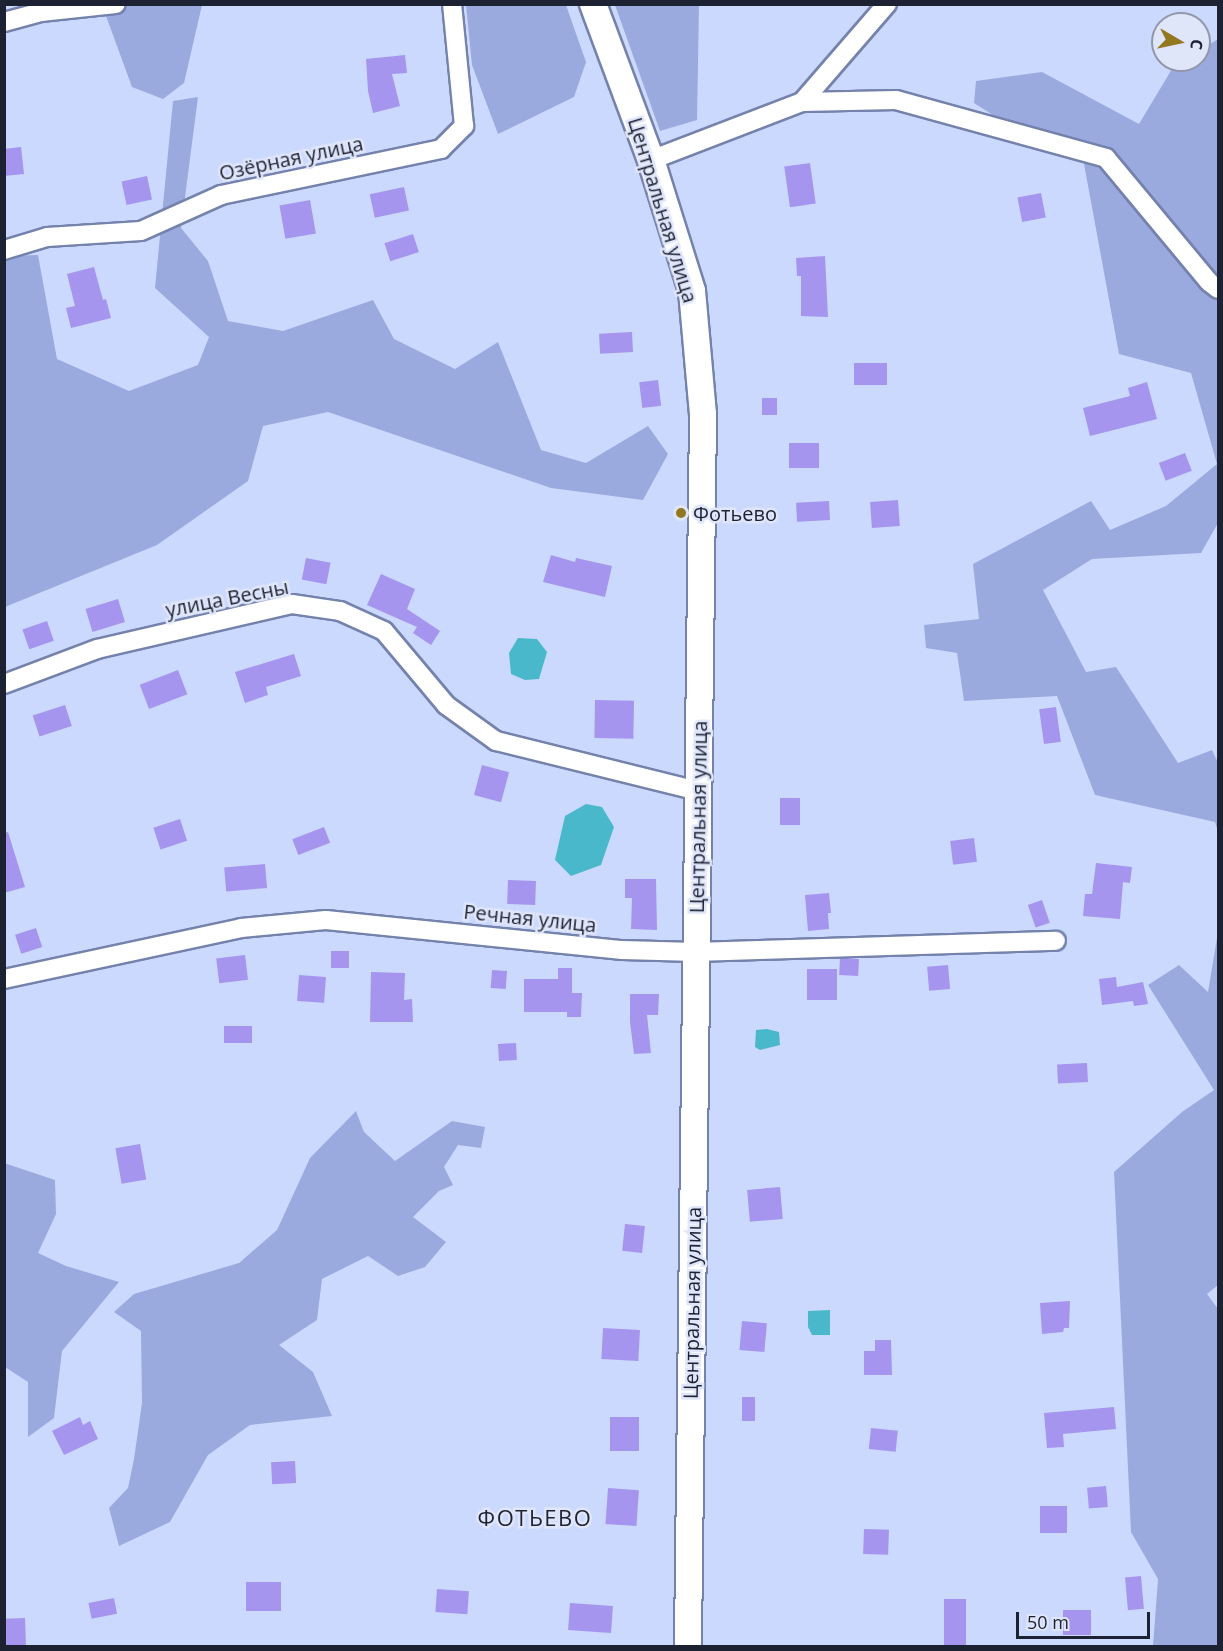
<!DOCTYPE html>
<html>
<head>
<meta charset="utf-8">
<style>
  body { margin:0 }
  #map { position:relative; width:1223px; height:1651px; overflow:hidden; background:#ccd9fe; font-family:"Open Sans",sans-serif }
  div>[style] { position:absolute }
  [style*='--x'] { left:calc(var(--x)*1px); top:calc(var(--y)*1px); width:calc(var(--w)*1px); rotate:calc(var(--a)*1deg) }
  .green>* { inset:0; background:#9aaadf }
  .water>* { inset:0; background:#4ab8cb }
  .building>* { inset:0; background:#a595ef; transform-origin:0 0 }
  .roads { filter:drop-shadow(2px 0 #7482ac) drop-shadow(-2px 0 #7482ac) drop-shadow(0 2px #7482ac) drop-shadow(0 -2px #7482ac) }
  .street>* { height:18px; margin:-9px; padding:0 9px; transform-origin:9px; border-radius:9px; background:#fff }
  .secondary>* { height:26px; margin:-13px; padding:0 13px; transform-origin:13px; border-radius:13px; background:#fff }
  .dots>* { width:16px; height:16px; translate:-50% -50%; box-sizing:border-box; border:3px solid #e0e6f9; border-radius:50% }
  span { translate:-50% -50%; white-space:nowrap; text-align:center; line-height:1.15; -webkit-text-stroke:5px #e0e6f9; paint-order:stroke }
  .street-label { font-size:20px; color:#1d2233 }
  .poi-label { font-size:20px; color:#1d2233 }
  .left { translate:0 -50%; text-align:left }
  .quarter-label { font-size:22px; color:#1d2233; letter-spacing:1.5px }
  .frame { position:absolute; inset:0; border:6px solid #1d2233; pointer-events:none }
  .north { position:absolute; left:1151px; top:12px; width:60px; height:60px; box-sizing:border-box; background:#e0e6f9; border:2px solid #9298aa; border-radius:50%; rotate:99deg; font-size:16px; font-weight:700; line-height:24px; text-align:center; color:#1d2233 }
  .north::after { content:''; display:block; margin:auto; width:21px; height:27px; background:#93781f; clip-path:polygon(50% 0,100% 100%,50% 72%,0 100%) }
  .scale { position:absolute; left:1016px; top:1612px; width:134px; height:27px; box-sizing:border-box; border:3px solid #1d2233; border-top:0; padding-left:8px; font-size:18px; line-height:21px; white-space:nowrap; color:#1d2233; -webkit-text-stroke:4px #e0e6f9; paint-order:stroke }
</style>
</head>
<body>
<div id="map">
  <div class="green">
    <i style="clip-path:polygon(102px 5px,202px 5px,184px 83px,163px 99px,132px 87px)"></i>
    <i style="clip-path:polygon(466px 5px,566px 5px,586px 62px,574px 97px,498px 134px,472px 65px)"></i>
    <i style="clip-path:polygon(615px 5px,699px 5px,697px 120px,660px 131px)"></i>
    <i style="clip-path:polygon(1218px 39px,1218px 274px,1196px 277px,1218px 292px,1218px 523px,1201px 553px,1092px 559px,1043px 590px,1086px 672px,1116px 667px,1178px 763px,1212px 750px,1218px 763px,1218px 832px,1215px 822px,1095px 795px,1057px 696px,964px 701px,957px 653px,926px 648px,924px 625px,979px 619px,973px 564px,1091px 501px,1110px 530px,1166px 506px,1217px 464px,1191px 373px,1119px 354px,1080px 142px,1007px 124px,974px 103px,976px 81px,1042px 72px,1139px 124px,1172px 69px,1185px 60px,1199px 60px,1199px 51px)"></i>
    <i style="clip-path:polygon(198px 97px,181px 228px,208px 261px,228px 321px,283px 331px,373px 300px,394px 339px,455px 369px,498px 342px,541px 450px,586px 463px,648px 426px,668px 454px,643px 500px,551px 488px,328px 412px,263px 426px,248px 481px,157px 545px,5px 607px,5px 256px,38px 255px,57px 359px,129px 391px,198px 365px,209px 337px,155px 288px,173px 101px)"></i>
    <i style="clip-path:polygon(1218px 932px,1218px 1285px,1207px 1294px,1218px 1309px,1218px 1646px,1153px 1646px,1158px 1579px,1131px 1532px,1114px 1172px,1182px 1112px,1214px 1090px,1148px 985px,1179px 965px,1208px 992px)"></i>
    <i style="clip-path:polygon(356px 1111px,364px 1132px,395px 1161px,452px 1121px,485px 1127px,481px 1148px,458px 1145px,444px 1167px,453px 1185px,439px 1191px,413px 1217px,446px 1242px,425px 1267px,398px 1276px,368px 1256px,322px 1279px,317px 1320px,279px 1345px,313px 1372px,332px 1416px,250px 1425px,208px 1455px,170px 1522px,119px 1546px,109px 1508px,128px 1488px,134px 1459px,142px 1403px,141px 1331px,114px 1312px,134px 1294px,239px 1263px,277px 1230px,310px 1158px)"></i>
    <i style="clip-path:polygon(4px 1163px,55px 1180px,56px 1214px,38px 1253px,66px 1266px,119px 1282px,62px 1351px,54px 1418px,28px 1437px,28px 1382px,5px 1367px)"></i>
  </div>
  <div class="water">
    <i style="clip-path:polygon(518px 638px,537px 639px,547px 652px,539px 679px,525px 680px,511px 674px,509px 653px)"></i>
    <i style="clip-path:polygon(586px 804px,602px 807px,614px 827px,601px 865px,571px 876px,555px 860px,565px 816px)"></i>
    <i style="clip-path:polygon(767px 1029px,779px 1032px,780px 1045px,760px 1050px,755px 1047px,756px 1030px)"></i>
    <i style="clip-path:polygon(830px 1310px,830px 1335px,812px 1335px,808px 1327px,808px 1311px)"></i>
  </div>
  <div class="building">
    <i style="clip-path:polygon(405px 55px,407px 73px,392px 74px,400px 106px,373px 113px,368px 91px,366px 59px)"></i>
    <i style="clip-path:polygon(21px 147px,24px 174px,4px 176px,4px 149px)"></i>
    <i style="left:810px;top:163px;width:41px;height:26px;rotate:82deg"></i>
    <i style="left:147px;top:176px;width:24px;height:26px;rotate:78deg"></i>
    <i style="left:404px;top:187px;width:24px;height:35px;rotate:78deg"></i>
    <i style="left:1041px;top:193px;width:25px;height:24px;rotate:79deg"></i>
    <i style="left:310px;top:200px;width:34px;height:31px;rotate:80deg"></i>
    <i style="left:413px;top:234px;width:19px;height:30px;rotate:72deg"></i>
    <i style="clip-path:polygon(825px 256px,828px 317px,801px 316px,801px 276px,797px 276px,796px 258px)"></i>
    <i style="clip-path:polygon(94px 267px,103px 300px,106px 299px,111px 318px,71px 328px,66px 308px,75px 306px,67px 274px)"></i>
    <i style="left:632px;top:332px;width:20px;height:33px;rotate:87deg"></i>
    <i style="left:854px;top:363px;width:33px;height:22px"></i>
    <i style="left:658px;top:380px;width:26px;height:19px;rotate:83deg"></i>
    <i style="clip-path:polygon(1147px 382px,1157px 419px,1090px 436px,1083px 408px,1130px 396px,1128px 388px)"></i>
    <i style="left:762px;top:398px;width:15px;height:17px"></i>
    <i style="left:819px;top:443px;width:25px;height:30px;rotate:90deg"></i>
    <i style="left:1185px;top:453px;width:19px;height:28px;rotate:69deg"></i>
    <i style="left:898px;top:500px;width:26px;height:28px;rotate:86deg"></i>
    <i style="left:829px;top:501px;width:19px;height:33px;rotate:87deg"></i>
    <i style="clip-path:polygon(551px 555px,575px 562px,576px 558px,612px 566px,605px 597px,543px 582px)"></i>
    <i style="left:306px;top:558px;width:25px;height:22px;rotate:11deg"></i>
    <i style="clip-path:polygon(381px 574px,415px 589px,407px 609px,440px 631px,431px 645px,413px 633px,417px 627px,367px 605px)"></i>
    <i style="left:118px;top:599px;width:24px;height:34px;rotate:73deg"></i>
    <i style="left:47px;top:621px;width:21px;height:26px;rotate:71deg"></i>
    <i style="clip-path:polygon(294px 654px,301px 676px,266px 687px,268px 695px,245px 703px,235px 672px)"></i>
    <i style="left:178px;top:670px;width:26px;height:41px;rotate:69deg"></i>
    <i style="left:595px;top:700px;width:39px;height:38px;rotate:1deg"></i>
    <i style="left:65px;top:705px;width:22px;height:34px;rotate:72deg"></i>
    <i style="left:1056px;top:707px;width:35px;height:17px;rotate:82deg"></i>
    <i style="left:482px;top:765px;width:28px;height:31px;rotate:15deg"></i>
    <i style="left:780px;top:798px;width:20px;height:27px"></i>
    <i style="left:180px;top:819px;width:23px;height:28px;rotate:72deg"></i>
    <i style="left:324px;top:827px;width:17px;height:34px;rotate:69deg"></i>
    <i style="clip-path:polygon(8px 832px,25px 887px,4px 893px,4px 833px)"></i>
    <i style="left:974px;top:838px;width:24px;height:24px;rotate:83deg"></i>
    <i style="clip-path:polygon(1096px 863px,1132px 867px,1130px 883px,1123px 882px,1120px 919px,1083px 916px,1085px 894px,1092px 894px)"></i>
    <i style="left:265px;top:864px;width:24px;height:41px;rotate:85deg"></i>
    <i style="clip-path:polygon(625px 879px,656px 879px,657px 930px,631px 929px,632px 898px,625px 898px)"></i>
    <i style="left:508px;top:880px;width:28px;height:24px;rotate:2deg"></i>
    <i style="clip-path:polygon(829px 893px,831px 913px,828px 913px,829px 929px,808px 931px,805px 895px)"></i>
    <i style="left:1042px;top:900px;width:24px;height:15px;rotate:71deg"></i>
    <i style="left:36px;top:928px;width:20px;height:22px;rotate:72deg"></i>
    <i style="left:331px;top:951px;width:18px;height:17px"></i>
    <i style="left:245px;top:955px;width:25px;height:29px;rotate:83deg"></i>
    <i style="left:859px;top:959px;width:17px;height:19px;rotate:93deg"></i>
    <i style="left:948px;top:965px;width:24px;height:21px;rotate:85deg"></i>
    <i style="clip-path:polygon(558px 968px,572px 968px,572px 993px,582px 993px,581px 1017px,567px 1017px,567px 1012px,524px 1012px,524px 979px,558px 979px)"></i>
    <i style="left:807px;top:969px;width:30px;height:31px"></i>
    <i style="left:492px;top:970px;width:15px;height:18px;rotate:4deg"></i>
    <i style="clip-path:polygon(371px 972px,405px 973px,404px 1000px,412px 999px,413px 1022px,370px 1022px)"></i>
    <i style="left:299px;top:975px;width:27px;height:26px;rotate:4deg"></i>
    <i style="clip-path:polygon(1116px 977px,1117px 987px,1143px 982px,1148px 1004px,1134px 1006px,1133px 1001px,1102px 1005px,1099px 979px)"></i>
    <i style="clip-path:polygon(630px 994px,659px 994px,658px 1015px,647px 1015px,651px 1053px,634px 1054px,630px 1022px)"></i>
    <i style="left:224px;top:1026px;width:28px;height:17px"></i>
    <i style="left:516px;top:1043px;width:17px;height:18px;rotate:87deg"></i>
    <i style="left:1087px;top:1063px;width:19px;height:30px;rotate:87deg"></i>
    <i style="left:140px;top:1144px;width:36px;height:25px;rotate:80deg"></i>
    <i style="left:780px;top:1187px;width:32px;height:33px;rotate:85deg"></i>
    <i style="left:625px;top:1224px;width:20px;height:27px;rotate:6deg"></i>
    <i style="clip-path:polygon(1070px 1301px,1069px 1328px,1064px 1328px,1063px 1332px,1042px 1334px,1040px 1303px)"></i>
    <i style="left:742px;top:1321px;width:25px;height:29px;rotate:5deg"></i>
    <i style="left:603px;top:1328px;width:37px;height:31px;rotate:3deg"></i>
    <i style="clip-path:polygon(875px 1340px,891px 1340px,892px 1375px,864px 1375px,864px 1351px,875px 1351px)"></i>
    <i style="left:742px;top:1397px;width:13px;height:24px"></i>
    <i style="clip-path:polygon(1114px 1407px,1116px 1429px,1063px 1434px,1064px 1447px,1047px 1448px,1044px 1413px)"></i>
    <i style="clip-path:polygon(80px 1417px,83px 1425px,90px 1421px,98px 1439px,64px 1455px,52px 1431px)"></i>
    <i style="left:610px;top:1417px;width:29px;height:34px"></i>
    <i style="left:871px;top:1428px;width:27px;height:21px;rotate:6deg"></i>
    <i style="left:295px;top:1461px;width:22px;height:24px;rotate:87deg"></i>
    <i style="left:1106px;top:1486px;width:21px;height:19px;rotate:85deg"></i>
    <i style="left:608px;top:1488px;width:31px;height:36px;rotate:4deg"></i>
    <i style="left:1067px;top:1506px;width:27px;height:27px;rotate:90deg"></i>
    <i style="left:864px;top:1529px;width:25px;height:25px;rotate:2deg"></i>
    <i style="left:1141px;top:1576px;width:33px;height:16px;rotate:85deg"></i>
    <i style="left:246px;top:1582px;width:35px;height:29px"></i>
    <i style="left:437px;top:1589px;width:32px;height:23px;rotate:4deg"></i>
    <i style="left:114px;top:1598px;width:16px;height:26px;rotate:79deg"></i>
    <i style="left:944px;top:1599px;width:22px;height:46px"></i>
    <i style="left:570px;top:1603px;width:43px;height:27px;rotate:4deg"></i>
    <i style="left:1063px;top:1610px;width:28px;height:25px"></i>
    <i style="left:25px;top:1618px;width:29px;height:21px;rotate:88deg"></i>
  </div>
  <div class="roads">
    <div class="street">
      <i style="--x:4;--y:22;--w:38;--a:-15"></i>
      <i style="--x:41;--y:12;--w:75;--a:-6.1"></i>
      <i style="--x:802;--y:102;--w:130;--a:-49.1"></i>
      <i style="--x:651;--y:160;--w:162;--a:-21"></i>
      <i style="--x:802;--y:102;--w:94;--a:-1.2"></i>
      <i style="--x:896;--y:100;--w:218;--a:15.4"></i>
      <i style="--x:1106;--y:158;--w:161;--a:50.3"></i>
      <i style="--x:1209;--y:282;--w:11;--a:38"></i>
      <i style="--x:4;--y:250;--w:45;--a:-16.8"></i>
      <i style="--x:47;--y:237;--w:94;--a:-3.7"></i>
      <i style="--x:141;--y:231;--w:88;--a:-24.2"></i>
      <i style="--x:221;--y:195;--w:225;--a:-11.8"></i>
      <i style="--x:441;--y:149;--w:33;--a:-45"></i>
      <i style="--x:464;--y:126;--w:123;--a:-95.6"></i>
      <i style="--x:4;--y:684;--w:99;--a:-20.6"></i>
      <i style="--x:97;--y:649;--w:200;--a:-13"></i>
      <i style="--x:292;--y:604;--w:49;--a:8.3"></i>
      <i style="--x:340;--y:611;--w:48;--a:24.4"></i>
      <i style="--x:384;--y:631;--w:97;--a:50"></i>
      <i style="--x:446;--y:705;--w:62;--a:35.8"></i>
      <i style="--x:496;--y:741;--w:208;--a:13.9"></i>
      <i style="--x:4;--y:979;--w:242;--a:-12.1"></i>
      <i style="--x:241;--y:928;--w:85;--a:-5.4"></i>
      <i style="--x:326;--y:920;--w:298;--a:5.8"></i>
      <i style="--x:622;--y:950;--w:74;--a:1.5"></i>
      <i style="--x:696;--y:952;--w:360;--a:-1.8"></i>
    </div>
    <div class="secondary">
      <i style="--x:593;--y:4;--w:166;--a:69.6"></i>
      <i style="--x:651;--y:160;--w:137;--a:72.6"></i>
      <i style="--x:692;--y:291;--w:123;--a:84.9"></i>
      <i style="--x:703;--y:414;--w:1232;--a:90.7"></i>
    </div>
  </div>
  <div class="dots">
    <i style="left:681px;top:513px;background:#93781f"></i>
  </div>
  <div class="street-label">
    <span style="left:291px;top:158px;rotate:-12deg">Озёрная улица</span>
    <span style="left:663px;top:210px;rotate:73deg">Центральная улица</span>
    <span style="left:227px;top:598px;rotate:-11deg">улица Весны</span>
    <span style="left:698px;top:817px;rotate:-89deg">Центральная улица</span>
    <span style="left:530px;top:918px;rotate:6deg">Речная улица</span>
    <span style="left:692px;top:1303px;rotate:-89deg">Центральная улица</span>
  </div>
  <div class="poi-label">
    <span class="left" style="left:693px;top:513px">Фотьево</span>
  </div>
  <div class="quarter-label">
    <span style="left:535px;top:1518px">ФОТЬЕВО</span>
  </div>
  <div class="frame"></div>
  <div class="north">С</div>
  <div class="scale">50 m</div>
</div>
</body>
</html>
